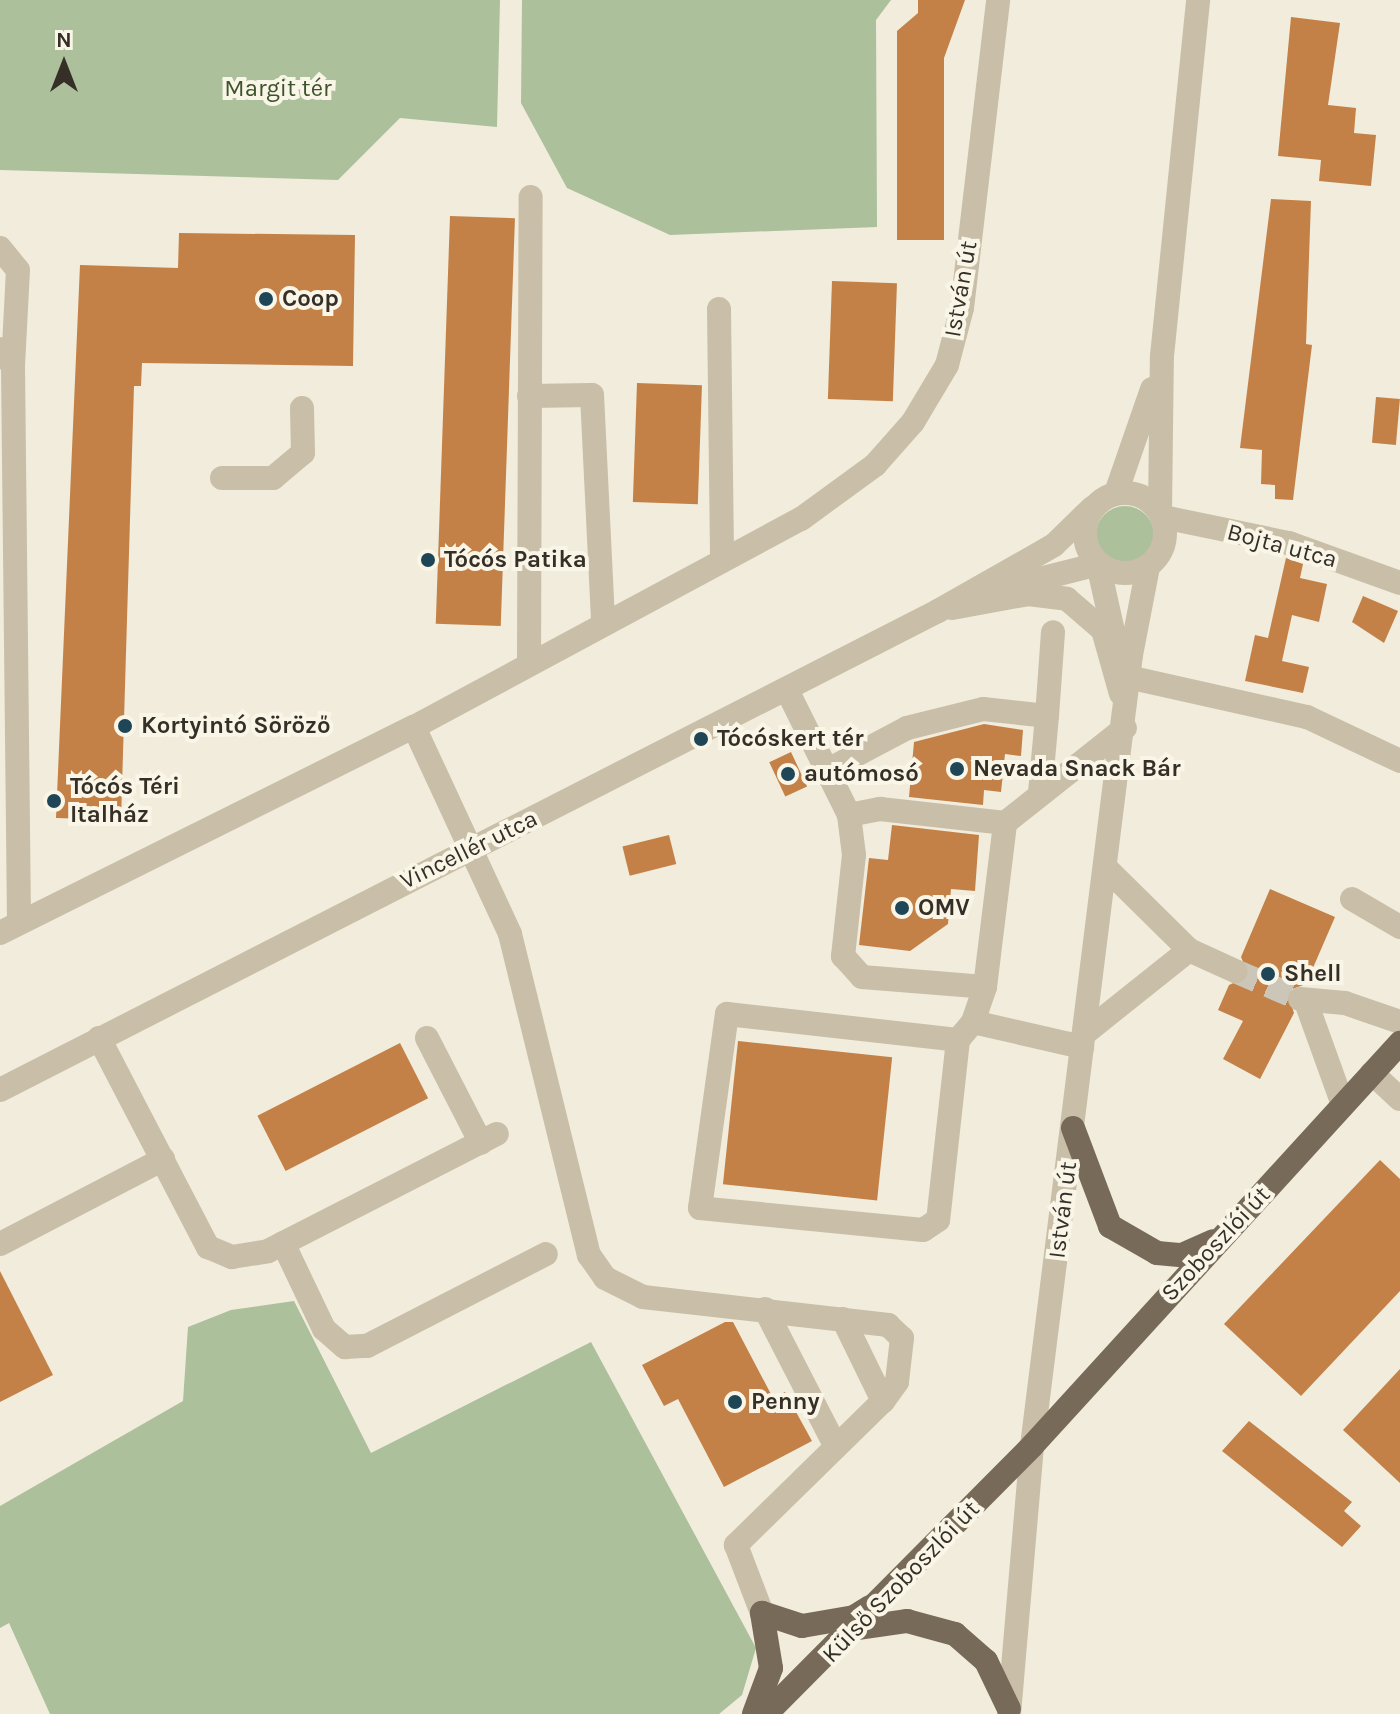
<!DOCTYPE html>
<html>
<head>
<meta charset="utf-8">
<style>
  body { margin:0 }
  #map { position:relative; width:1400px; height:1714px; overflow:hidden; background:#f1ecdb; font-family:Karla,sans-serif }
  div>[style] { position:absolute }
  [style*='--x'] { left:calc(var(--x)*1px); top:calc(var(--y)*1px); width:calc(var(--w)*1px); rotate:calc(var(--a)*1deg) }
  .green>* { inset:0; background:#abc09b }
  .round { border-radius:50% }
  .building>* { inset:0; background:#c38147; transform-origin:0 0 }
  .minor-tunnel>* { height:24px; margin-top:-12px; transform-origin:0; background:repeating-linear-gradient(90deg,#cbc6b7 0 24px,transparent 0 36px) }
  .minor>* { height:24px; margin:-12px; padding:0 12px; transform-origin:12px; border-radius:12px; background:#c9bea7 }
  .minor>.ring { margin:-12px; padding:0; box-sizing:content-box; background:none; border:24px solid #c9bea7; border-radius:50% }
  .major>* { height:24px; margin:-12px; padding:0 12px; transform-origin:12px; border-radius:12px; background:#776a59 }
  .dots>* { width:22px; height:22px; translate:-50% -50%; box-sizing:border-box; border:4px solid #f9f5e7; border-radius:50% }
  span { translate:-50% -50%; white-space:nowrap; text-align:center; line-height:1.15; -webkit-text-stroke:8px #f9f5e7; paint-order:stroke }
  .park-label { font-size:24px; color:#3c532c }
  .street-label { font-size:24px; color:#352f27 }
  .poi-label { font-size:24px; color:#352f27; font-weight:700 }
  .left { translate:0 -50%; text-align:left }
  .north { position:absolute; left:24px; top:24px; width:80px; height:80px; -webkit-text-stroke:6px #f9f5e7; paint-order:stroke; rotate:0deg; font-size:22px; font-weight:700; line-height:32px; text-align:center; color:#352f27 }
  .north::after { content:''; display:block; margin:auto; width:28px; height:36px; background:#352f27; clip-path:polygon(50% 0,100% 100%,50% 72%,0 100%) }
</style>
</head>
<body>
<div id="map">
  <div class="green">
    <i style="clip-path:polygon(0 0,500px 0,497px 127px,400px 118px,338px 180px,0 170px)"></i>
    <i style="clip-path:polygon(522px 0,891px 0,876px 20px,877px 227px,670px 235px,567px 188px,521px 103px)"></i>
    <i class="round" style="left:1096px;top:506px;width:58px;height:58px"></i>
    <i style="clip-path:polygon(294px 1301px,371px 1453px,591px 1342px,756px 1648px,742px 1695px,719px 1714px,50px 1714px,9px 1623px,0 1628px,0 1506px,183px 1401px,188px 1327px,231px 1310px)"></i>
  </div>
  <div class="building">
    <i style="clip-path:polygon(918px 0,965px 0,944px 58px,944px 240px,897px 240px,897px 31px,918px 13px)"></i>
    <i style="clip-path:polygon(1291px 17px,1340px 23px,1328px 105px,1356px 108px,1354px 133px,1376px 135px,1371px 186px,1319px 181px,1321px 160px,1278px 156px)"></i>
    <i style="clip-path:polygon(1271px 199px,1311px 201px,1306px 344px,1312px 345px,1293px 500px,1275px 499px,1275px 485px,1261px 484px,1262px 450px,1240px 448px)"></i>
    <i style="left:450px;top:216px;width:65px;height:408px;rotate:2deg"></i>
    <i style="clip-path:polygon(179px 233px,355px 235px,353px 366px,142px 363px,141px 386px,134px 386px,121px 820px,56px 818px,80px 265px,178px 268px)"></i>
    <i style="left:832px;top:281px;width:65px;height:118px;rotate:2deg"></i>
    <i style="left:637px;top:383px;width:65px;height:119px;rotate:2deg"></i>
    <i style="left:1376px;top:397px;width:24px;height:46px;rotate:5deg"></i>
    <i style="clip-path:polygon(1286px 558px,1303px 564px,1300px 578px,1327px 584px,1319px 622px,1292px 615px,1282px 661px,1309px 667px,1303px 693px,1245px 681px,1255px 635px,1268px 638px)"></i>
    <i style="clip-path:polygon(1363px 596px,1398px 611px,1384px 643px,1352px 622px)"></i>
    <i style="clip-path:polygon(984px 724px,1023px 730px,1021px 756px,1005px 754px,1001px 792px,984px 790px,983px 805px,909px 797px,914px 742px)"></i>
    <i style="left:791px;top:752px;width:38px;height:24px;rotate:65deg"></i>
    <i style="clip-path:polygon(892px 825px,979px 835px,975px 891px,951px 889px,948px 924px,910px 951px,859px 945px,869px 858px,888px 860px)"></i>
    <i style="left:669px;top:835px;width:30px;height:48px;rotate:76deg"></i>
    <i style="clip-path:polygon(1270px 889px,1335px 917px,1306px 984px,1287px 991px,1294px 1013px,1260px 1079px,1223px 1059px,1243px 1021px,1218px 1010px,1229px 985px,1249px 976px,1241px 957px)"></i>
    <i style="left:738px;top:1041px;width:155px;height:144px;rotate:6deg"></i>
    <i style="left:400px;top:1043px;width:62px;height:160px;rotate:63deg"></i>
    <i style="clip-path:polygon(1380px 1160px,1400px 1179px,1400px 1291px,1301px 1396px,1224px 1324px)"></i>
    <i style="clip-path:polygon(0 1271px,53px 1375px,0 1402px)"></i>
    <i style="clip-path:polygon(725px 1322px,733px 1322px,773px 1398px,785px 1392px,812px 1441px,724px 1487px,678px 1399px,664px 1406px,642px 1365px)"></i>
    <i style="clip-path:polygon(1400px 1369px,1400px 1483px,1343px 1430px)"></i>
    <i style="clip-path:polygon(1249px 1421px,1352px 1502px,1344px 1511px,1361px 1526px,1342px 1547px,1222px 1451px)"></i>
  </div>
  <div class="minor-tunnel">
    <i style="--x:1235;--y:971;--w:71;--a:23.3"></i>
  </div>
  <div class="minor">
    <i style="--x:0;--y:248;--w:28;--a:51"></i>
    <i style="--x:18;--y:270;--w:96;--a:93"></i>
    <i style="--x:13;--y:366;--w:21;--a:-127"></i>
    <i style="--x:719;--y:309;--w:249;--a:89.3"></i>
    <i style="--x:13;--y:366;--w:557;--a:89.38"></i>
    <i style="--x:529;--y:396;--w:63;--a:-0.9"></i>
    <i style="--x:592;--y:395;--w:226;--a:87.2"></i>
    <i style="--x:222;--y:478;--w:51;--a:0"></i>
    <i style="--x:273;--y:478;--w:39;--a:-40"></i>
    <i style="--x:303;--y:453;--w:45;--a:-91.3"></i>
    <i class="ring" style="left:1085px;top:493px;width:56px;height:56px"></i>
    <i style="--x:1116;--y:493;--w:110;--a:-70.9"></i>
    <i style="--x:1160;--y:512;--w:156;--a:-89.3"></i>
    <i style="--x:1162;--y:356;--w:358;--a:-84.2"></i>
    <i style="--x:1163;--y:517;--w:129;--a:11.7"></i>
    <i style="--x:1289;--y:543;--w:118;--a:19.8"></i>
    <i style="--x:1098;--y:564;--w:78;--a:77.4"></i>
    <i style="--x:1008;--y:587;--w:93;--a:-14.3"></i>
    <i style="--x:952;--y:608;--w:77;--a:-10.4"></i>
    <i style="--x:1028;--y:594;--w:39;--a:7"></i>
    <i style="--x:1067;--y:599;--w:48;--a:40.7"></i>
    <i style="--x:1103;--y:630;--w:66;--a:74.3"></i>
    <i style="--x:529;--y:660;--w:463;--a:-89.8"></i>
    <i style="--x:1128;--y:677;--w:183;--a:12.6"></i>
    <i style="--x:1307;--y:717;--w:103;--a:25.3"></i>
    <i style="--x:787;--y:690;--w:140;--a:63.6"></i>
    <i style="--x:849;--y:815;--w:40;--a:82.9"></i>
    <i style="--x:854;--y:855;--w:102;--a:96.2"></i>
    <i style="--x:843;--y:956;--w:28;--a:48"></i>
    <i style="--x:862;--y:977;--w:123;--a:4.6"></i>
    <i style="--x:985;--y:987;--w:37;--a:109"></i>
    <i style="--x:1047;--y:716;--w:84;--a:-85.9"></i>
    <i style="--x:414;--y:727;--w:228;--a:65.1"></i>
    <i style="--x:510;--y:934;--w:331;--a:76.2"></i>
    <i style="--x:589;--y:1255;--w:28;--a:55"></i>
    <i style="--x:605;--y:1278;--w:42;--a:26.6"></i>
    <i style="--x:643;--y:1297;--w:247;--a:6.5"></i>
    <i style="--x:888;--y:1325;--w:19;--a:43"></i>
    <i style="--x:902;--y:1338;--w:44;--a:96.5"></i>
    <i style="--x:897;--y:1382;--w:24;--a:126"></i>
    <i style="--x:883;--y:1401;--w:206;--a:135.6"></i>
    <i style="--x:736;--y:1545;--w:73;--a:69.1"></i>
    <i style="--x:822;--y:773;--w:96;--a:-27.9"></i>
    <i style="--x:907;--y:728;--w:78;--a:-14"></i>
    <i style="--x:983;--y:709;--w:64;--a:6.2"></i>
    <i style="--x:1047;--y:716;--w:77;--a:95.2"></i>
    <i style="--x:849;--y:815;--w:32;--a:-11"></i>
    <i style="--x:880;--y:809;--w:126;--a:6.4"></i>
    <i style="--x:1107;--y:869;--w:115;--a:44.6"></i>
    <i style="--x:1189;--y:950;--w:51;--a:24.5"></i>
    <i style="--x:1352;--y:899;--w:56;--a:30.3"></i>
    <i style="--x:0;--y:933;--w:462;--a:-26.5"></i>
    <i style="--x:414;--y:727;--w:439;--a:-28.3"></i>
    <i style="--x:801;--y:519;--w:92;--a:-36.1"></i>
    <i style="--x:875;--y:465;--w:57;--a:-48.5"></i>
    <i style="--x:913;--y:422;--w:66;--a:-59.2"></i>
    <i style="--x:947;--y:365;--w:59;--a:-75.3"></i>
    <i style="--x:962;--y:308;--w:310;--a:-83.3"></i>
    <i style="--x:985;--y:987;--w:165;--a:-83"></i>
    <i style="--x:1005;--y:823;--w:153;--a:-38.4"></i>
    <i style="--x:1300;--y:999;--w:45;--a:5.1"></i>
    <i style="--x:1345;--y:1003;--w:58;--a:19.1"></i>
    <i style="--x:1306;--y:1002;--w:109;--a:70.2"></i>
    <i style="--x:1085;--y:1033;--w:133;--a:-38.6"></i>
    <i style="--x:99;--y:1038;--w:236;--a:62.5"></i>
    <i style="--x:208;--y:1247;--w:26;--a:23"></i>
    <i style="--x:232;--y:1257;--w:36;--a:-9"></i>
    <i style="--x:268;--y:1251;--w:257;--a:-27.1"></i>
    <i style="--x:427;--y:1038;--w:118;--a:62.8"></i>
    <i style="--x:958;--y:1040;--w:181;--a:96.3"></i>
    <i style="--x:938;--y:1220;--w:18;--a:146"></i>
    <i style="--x:923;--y:1230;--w:224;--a:-174.4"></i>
    <i style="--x:700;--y:1208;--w:196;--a:-82.1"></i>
    <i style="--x:727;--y:1014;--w:232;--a:6.4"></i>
    <i style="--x:958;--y:1040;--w:23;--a:-50"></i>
    <i style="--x:973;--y:1022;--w:112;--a:12.9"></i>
    <i style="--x:1372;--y:1073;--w:38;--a:43"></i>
    <i style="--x:0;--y:1090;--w:1053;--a:-27.05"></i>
    <i style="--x:938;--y:611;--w:133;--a:-29.6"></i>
    <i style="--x:1054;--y:545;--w:53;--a:-44.2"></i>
    <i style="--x:283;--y:1243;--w:95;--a:64.5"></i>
    <i style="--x:324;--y:1329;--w:28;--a:41"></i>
    <i style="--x:345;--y:1347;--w:22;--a:-3"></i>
    <i style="--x:367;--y:1346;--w:201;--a:-27.2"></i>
    <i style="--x:0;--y:1244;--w:184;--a:-27.5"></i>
    <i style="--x:765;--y:1309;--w:155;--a:62.8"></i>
    <i style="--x:843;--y:1319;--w:91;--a:64"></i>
    <i style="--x:1009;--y:1714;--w:269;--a:-85.1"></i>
    <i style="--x:1032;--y:1446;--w:797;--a:-82.87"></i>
    <i style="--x:1131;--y:655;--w:90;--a:-79.1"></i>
  </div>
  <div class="major">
    <i style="--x:1073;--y:1128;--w:105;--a:69.3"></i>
    <i style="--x:1110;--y:1226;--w:54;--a:29.9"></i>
    <i style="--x:1157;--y:1253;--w:25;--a:5"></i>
    <i style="--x:1182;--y:1255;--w:34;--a:-24"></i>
    <i style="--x:762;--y:1613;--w:42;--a:18"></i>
    <i style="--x:802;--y:1626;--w:53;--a:-9.8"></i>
    <i style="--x:854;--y:1617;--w:19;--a:-32"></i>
    <i style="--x:859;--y:1628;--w:49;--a:-8.3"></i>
    <i style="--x:907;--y:1621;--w:50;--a:15.2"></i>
    <i style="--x:955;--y:1634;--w:41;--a:41.1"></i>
    <i style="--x:986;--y:1661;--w:53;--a:64.4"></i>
    <i style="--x:754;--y:1714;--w:49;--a:-69.7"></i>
    <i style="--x:771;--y:1668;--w:56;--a:-99.3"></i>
    <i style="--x:766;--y:1714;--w:378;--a:-45.2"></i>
    <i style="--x:1032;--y:1446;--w:546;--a:-47.6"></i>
  </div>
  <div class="dots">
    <i style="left:266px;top:299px;background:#1e4656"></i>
    <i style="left:428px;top:560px;background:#1e4656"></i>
    <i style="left:125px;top:726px;background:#1e4656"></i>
    <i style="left:701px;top:739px;background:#1e4656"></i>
    <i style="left:957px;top:769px;background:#1e4656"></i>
    <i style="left:788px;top:774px;background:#1e4656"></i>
    <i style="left:54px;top:801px;background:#1e4656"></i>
    <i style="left:902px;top:908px;background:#1e4656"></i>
    <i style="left:1268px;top:974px;background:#1e4656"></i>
    <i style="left:735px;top:1402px;background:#1e4656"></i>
  </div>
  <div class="park-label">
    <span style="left:278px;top:89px">Margit tér</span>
  </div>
  <div class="street-label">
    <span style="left:961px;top:289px;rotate:-80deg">István út</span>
    <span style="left:1282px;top:546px;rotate:15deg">Bojta utca</span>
    <span style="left:469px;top:850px;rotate:-26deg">Vincellér utca</span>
    <span style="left:1063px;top:1210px;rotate:-83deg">István út</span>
    <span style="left:1216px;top:1244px;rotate:-47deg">Szoboszlói út</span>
    <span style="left:901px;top:1582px;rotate:-46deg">Külső Szoboszlói út</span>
  </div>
  <div class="poi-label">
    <span class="left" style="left:282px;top:299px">Coop</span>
    <span class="left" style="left:444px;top:560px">Tócós Patika</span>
    <span class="left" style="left:141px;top:726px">Kortyintó Söröző</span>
    <span class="left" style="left:717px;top:739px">Tócóskert tér</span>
    <span class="left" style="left:973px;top:769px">Nevada Snack Bár</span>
    <span class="left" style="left:804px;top:774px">autómosó</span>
    <span class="left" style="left:70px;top:801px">Tócós Téri<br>Italház</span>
    <span class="left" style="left:918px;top:908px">OMV</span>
    <span class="left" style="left:1284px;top:974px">Shell</span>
    <span class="left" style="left:751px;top:1402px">Penny</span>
  </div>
  <div class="north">N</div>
</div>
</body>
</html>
